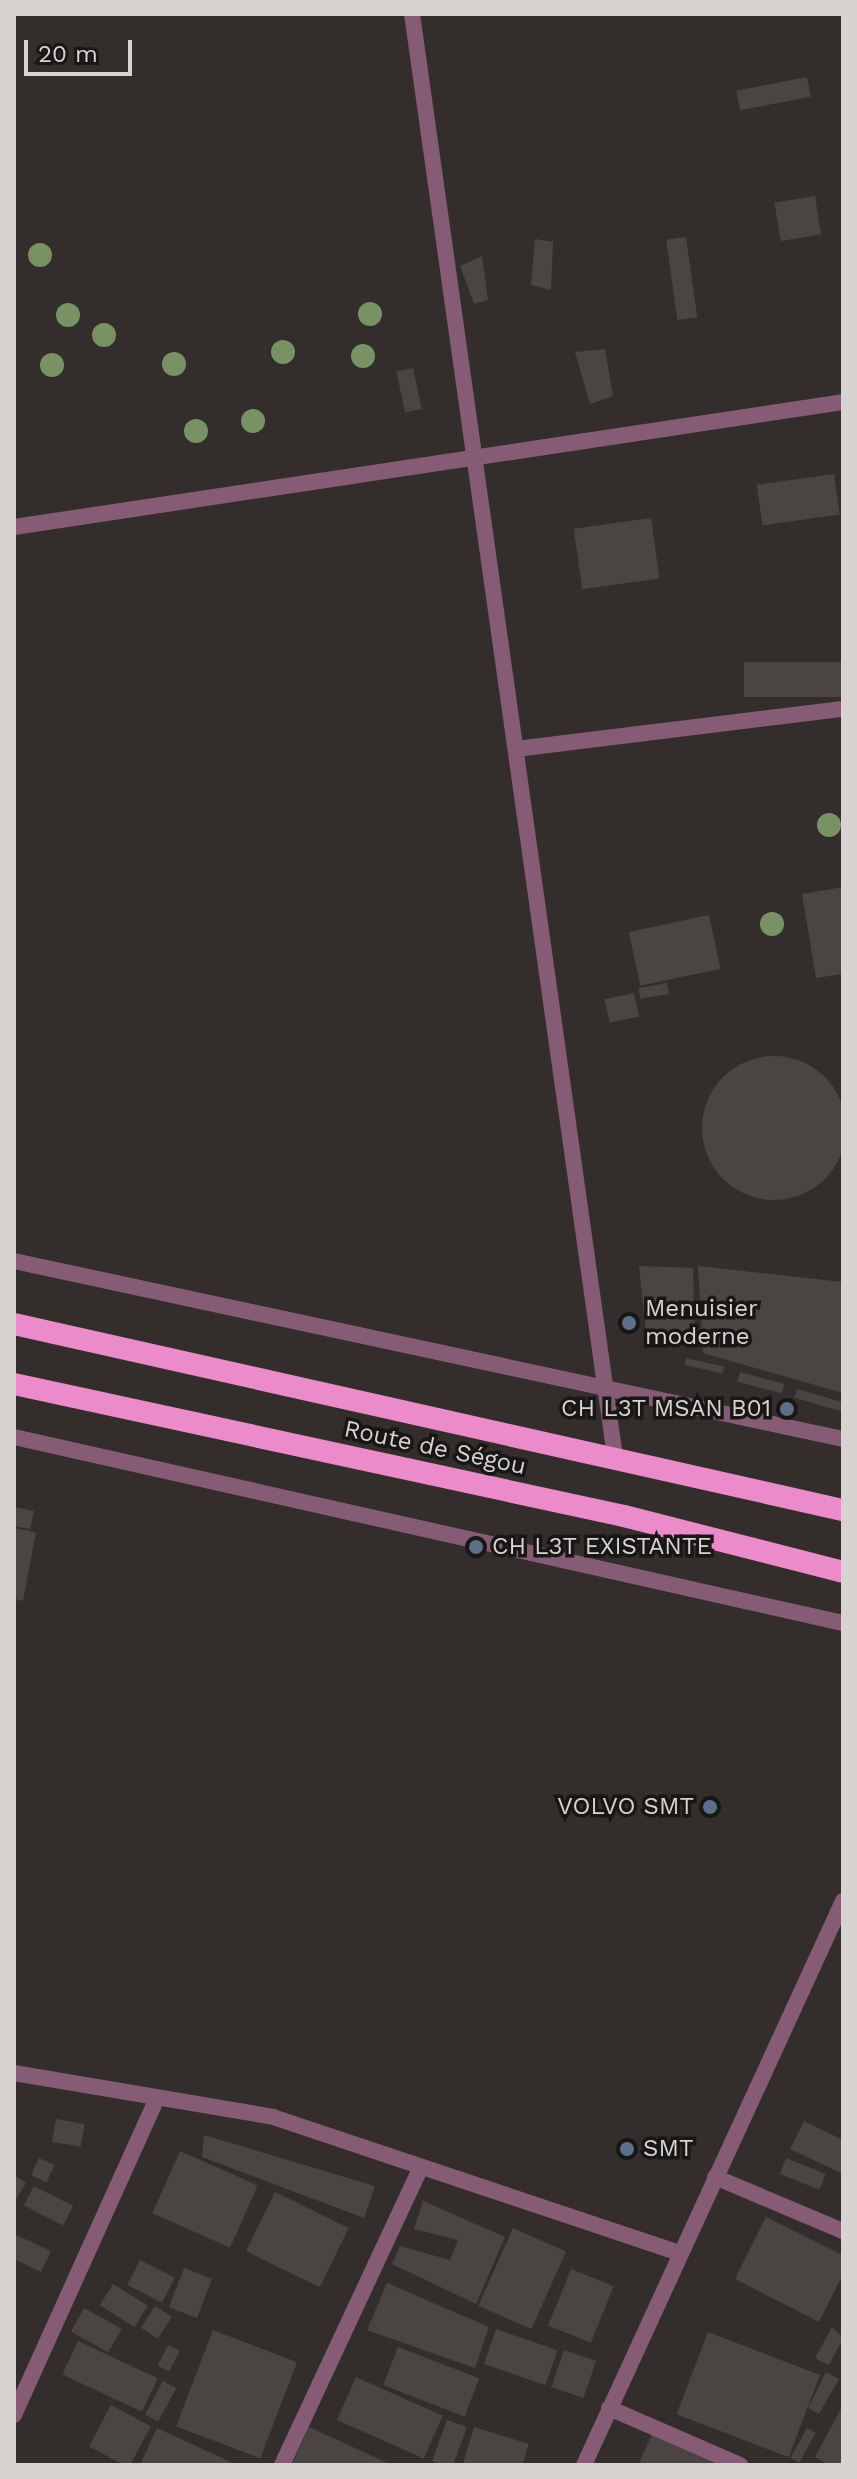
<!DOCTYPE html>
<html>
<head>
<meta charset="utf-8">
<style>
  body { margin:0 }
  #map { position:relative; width:857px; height:2479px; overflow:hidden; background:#332e2c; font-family:"Work Sans",sans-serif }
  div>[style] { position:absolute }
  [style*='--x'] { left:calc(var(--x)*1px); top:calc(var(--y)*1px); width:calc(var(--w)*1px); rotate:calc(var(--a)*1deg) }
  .building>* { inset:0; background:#4a4542; transform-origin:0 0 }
  .round { border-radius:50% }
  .service>* { height:16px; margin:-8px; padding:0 8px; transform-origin:8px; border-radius:8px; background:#865b76 }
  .minor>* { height:16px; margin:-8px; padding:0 8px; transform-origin:8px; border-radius:8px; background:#865b76 }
  .trunk>* { height:22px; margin:-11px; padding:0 11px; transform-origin:11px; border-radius:11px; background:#ec8bc9 }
  .trees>* { width:24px; height:24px; margin:-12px; border-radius:50%; background:#789264 }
  .dots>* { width:22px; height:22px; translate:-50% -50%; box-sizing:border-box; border:4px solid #191716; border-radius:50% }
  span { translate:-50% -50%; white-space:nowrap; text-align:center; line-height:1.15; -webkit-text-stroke:7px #191716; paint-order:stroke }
  .poi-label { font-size:24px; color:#d6d3d1 }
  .left { translate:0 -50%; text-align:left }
  .right { translate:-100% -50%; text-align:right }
  .street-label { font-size:24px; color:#d6d3d1 }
  .frame { position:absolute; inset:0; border:16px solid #d6d3d1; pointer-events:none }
  .scale { position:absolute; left:24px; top:40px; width:108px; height:36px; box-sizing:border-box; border:4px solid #d6d3d1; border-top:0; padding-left:10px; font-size:24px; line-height:28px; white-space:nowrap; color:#d6d3d1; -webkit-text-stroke:6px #191716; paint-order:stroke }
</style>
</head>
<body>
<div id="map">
  <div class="building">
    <i style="left:807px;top:77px;width:20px;height:72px;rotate:79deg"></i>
    <i style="left:815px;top:196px;width:39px;height:41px;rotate:81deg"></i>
    <i style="left:686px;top:237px;width:81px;height:20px;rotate:82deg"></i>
    <i style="clip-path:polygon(535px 239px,553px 242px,551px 290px,531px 285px)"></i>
    <i style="clip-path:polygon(482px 256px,488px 300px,474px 304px,460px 266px)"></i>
    <i style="clip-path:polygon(605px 349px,613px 396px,590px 404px,575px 352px)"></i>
    <i style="left:413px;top:368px;width:42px;height:17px;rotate:78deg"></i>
    <i style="left:834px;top:474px;width:41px;height:78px;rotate:82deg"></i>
    <i style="left:651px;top:518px;width:61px;height:78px;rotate:82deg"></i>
    <i style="left:843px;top:662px;width:35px;height:99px;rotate:90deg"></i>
    <i style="clip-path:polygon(843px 887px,843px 974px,816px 978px,802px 894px)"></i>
    <i style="left:709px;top:915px;width:55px;height:82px;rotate:78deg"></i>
    <i style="left:667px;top:983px;width:11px;height:29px;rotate:80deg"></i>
    <i style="left:634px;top:993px;width:24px;height:30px;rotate:78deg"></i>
    <i class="round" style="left:702px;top:1056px;width:144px;height:144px"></i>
    <i style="clip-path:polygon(639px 1266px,693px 1268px,695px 1346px,646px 1332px)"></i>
    <i style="clip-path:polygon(698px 1266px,843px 1282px,843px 1393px,703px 1353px)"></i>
    <i style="left:686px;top:1358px;width:39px;height:7px;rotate:13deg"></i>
    <i style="left:740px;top:1372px;width:46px;height:10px;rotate:15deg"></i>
    <i style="left:797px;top:1389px;width:48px;height:9px;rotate:16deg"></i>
    <i style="clip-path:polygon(14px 1507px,34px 1511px,30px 1529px,14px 1526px)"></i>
    <i style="clip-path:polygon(14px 1528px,36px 1532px,23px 1601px,14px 1599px)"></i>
    <i style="left:56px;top:2119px;width:29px;height:23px;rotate:10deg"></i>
    <i style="clip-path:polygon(804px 2121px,843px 2140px,843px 2174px,790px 2149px)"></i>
    <i style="clip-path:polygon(204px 2135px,375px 2186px,364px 2218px,202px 2157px)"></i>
    <i style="left:180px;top:2151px;width:85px;height:68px;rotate:24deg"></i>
    <i style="left:39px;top:2158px;width:17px;height:19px;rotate:25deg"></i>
    <i style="left:786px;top:2158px;width:43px;height:17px;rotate:22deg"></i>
    <i style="clip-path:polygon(14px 2175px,26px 2183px,14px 2202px)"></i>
    <i style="left:34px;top:2186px;width:44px;height:22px;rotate:27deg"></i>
    <i style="left:275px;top:2192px;width:82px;height:66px;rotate:26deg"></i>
    <i style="clip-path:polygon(423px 2201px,505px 2237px,476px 2304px,392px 2264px,400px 2246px,450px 2260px,458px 2240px,414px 2229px)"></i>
    <i style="clip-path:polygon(766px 2217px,843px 2255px,843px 2274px,819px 2322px,735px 2279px)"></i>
    <i style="left:513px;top:2228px;width:58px;height:85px;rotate:24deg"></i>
    <i style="clip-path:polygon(14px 2234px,51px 2251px,41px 2272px,14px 2259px)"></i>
    <i style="left:140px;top:2260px;width:39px;height:28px;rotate:27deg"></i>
    <i style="left:184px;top:2268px;width:30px;height:42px;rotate:21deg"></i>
    <i style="left:571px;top:2269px;width:46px;height:61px;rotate:22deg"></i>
    <i style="clip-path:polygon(387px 2283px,489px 2327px,475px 2368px,367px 2330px)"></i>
    <i style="left:113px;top:2284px;width:41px;height:25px;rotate:32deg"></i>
    <i style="left:155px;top:2306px;width:20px;height:26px;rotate:33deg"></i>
    <i style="left:84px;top:2308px;width:43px;height:27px;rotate:29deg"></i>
    <i style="clip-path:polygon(832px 2327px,843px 2338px,829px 2365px,815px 2358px)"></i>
    <i style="left:496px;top:2329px;width:65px;height:37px;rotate:19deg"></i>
    <i style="left:213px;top:2330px;width:90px;height:103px;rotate:21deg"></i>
    <i style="left:708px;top:2332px;width:120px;height:88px;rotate:21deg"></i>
    <i style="left:78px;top:2341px;width:88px;height:37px;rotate:25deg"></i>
    <i style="left:168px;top:2345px;width:13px;height:23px;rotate:27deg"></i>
    <i style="left:398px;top:2347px;width:87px;height:41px;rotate:21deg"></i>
    <i style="left:564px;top:2350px;width:34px;height:39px;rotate:19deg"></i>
    <i style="clip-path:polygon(826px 2372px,839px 2379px,819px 2414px,808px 2408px)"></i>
    <i style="left:356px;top:2377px;width:95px;height:47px;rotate:24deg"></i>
    <i style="left:163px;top:2381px;width:15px;height:38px;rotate:28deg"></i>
    <i style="left:111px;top:2405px;width:45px;height:47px;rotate:28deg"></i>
    <i style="clip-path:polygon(843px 2405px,843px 2465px,830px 2465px,815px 2457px)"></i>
    <i style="clip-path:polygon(447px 2420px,467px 2427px,453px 2465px,442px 2465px,432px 2461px)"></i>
    <i style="clip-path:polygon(309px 2427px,392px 2465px,292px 2465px)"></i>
    <i style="clip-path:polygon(474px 2427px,529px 2444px,522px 2465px,463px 2463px)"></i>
    <i style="clip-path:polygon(157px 2428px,237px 2465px,140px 2465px)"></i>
    <i style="left:807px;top:2428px;width:10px;height:34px;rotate:29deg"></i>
    <i style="clip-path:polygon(654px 2430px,731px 2465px,638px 2465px)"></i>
  </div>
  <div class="service">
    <i style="--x:14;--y:1261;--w:848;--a:12.12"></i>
    <i style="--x:14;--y:1437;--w:850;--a:12.65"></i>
  </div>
  <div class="minor">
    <i style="--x:412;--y:14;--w:1456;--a:81.99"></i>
    <i style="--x:14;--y:527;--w:838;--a:-8.57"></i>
    <i style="--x:516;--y:749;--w:329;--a:-7"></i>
    <i style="--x:14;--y:2073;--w:263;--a:9.6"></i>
    <i style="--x:273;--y:2117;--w:429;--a:18.5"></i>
    <i style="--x:715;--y:2177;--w:139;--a:22.9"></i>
    <i style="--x:609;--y:2408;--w:143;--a:23.5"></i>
    <i style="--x:14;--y:2415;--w:348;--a:-65.7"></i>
    <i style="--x:282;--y:2465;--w:329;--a:-65"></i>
    <i style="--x:584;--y:2465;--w:621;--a:-65.33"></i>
  </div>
  <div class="trunk">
    <i style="--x:14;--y:1324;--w:850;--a:12.65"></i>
    <i style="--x:14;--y:1384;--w:624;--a:12.21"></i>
    <i style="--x:624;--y:1516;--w:226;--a:14.3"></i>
  </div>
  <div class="trees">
    <i style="left:40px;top:255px"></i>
    <i style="left:370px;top:314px"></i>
    <i style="left:68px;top:315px"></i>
    <i style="left:104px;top:335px"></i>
    <i style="left:283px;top:352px"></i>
    <i style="left:363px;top:356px"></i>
    <i style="left:174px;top:364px"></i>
    <i style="left:52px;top:365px"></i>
    <i style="left:253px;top:421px"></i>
    <i style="left:196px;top:431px"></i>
    <i style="left:829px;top:825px"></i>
    <i style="left:772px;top:924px"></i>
  </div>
  <div class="dots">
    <i style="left:629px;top:1323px;background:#5c6f8a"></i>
    <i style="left:787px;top:1409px;background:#5c6f8a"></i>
    <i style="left:476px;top:1547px;background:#5c6f8a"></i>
    <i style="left:710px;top:1807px;background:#5c6f8a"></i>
    <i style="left:627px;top:2149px;background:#5c6f8a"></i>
  </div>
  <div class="poi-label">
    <span class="left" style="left:645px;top:1323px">Menuisier<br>moderne</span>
    <span class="right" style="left:771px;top:1409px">CH L3T MSAN B01</span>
    <span class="left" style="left:492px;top:1547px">CH L3T EXISTANTE</span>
    <span class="right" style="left:694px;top:1807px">VOLVO SMT</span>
    <span class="left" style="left:643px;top:2149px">SMT</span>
  </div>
  <div class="street-label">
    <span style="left:435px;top:1448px;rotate:12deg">Route de Ségou</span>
  </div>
  <div class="frame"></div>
  <div class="scale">20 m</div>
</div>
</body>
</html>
